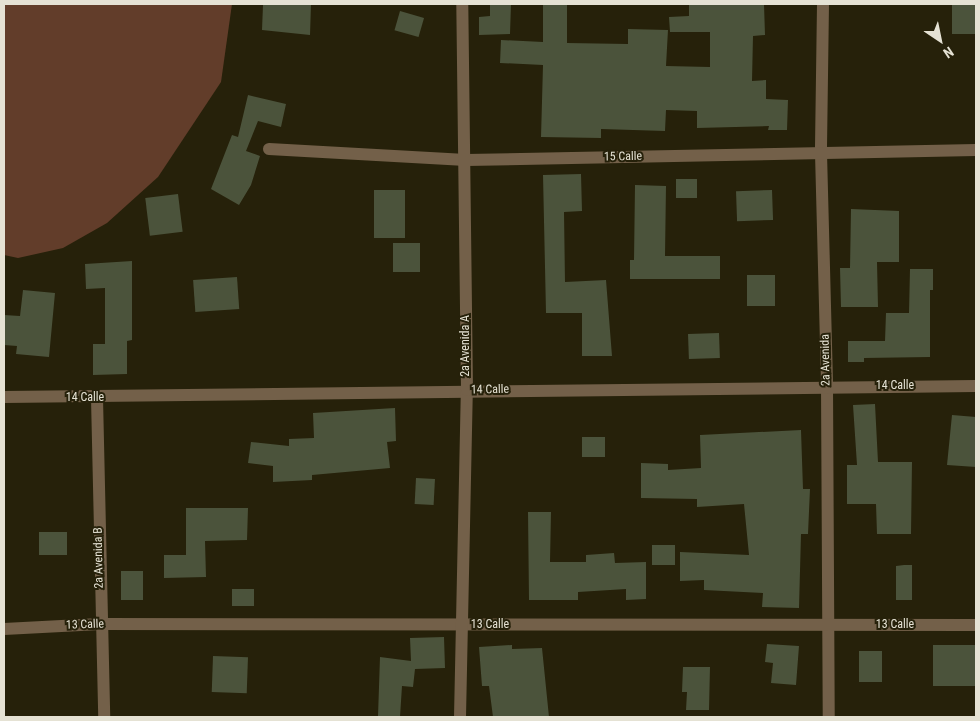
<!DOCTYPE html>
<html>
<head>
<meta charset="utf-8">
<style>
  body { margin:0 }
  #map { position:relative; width:980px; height:721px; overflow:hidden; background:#26210a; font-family:"Roboto Condensed",sans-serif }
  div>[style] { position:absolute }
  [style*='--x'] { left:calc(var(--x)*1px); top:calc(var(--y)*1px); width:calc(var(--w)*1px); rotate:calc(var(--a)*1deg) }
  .green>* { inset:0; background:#623d2a }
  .building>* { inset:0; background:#4b533b; transform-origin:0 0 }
  .minor>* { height:12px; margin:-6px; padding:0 6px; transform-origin:6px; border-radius:6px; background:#736049 }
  span { translate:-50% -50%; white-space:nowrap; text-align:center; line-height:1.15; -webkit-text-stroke:4px #26210a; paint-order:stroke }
  .street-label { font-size:12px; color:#e5e2d4 }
  .frame { position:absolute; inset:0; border:5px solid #e5e2d4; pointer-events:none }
  .north { position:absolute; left:915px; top:15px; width:50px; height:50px; -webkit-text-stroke:4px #26210a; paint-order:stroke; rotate:146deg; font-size:14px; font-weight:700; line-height:20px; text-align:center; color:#e5e2d4 }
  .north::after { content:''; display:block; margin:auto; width:18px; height:22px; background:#e5e2d4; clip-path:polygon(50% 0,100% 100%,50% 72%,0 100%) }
</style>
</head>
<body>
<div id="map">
  <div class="green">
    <i style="clip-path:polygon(4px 4px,232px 4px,221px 82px,158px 177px,107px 223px,63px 248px,18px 258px,4px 255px)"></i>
  </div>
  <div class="building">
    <i style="clip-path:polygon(288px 4px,311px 4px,310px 35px,262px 30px,263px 5px)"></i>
    <i style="clip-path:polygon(490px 4px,511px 4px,510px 34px,479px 35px,479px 17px,490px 16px)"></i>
    <i style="clip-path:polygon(543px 4px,567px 4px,567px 43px,628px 44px,628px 29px,668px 30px,666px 66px,710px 67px,710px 32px,670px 32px,669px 17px,689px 16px,689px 4px,764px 4px,765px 35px,753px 36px,752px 81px,766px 80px,766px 99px,788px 100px,787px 130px,768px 130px,769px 126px,697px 128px,697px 111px,666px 110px,665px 131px,601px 129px,601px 138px,541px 137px,543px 65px,500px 63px,501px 40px,543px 42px)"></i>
    <i style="left:952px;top:4px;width:24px;height:30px"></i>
    <i style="left:400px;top:11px;width:25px;height:20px;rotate:16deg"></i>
    <i style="clip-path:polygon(248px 95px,286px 104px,281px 127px,258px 121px,246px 151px,260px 156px,251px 185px,239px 205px,211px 189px,232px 135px,238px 137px)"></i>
    <i style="clip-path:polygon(581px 174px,582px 211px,564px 212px,565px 282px,606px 280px,612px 356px,582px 356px,582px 313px,546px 313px,543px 175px)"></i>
    <i style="left:676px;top:179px;width:21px;height:19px"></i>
    <i style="clip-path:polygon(635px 185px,666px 186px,665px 256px,720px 256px,720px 279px,630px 279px,630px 260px,634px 260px)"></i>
    <i style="left:374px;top:190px;width:31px;height:48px"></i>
    <i style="left:772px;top:190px;width:30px;height:36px;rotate:88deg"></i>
    <i style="left:178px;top:194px;width:38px;height:33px;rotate:83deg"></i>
    <i style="clip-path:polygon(851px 209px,899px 211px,899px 262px,877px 262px,878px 307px,841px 307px,840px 268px,850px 268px)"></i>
    <i style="left:393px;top:243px;width:27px;height:29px"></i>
    <i style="clip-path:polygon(132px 261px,132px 340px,127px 341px,127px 374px,93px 375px,93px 344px,105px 344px,105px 288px,86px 289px,85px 264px)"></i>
    <i style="clip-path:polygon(910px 269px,933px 269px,933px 290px,930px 290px,930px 357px,864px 358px,864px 362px,848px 362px,848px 341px,885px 341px,886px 313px,909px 313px)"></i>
    <i style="left:747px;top:275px;width:28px;height:31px"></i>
    <i style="left:237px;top:277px;width:32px;height:44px;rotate:86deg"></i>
    <i style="clip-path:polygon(23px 290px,55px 293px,49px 357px,16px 354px,17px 346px,4px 345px,4px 315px,20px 316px)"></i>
    <i style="left:719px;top:333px;width:25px;height:31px;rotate:88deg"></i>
    <i style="clip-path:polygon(875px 404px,878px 462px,912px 462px,911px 534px,877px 534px,876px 504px,847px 504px,847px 465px,857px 465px,853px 405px)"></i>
    <i style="clip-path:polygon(395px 408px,396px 441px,387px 442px,390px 468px,312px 475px,312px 480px,273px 482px,273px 466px,248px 463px,251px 442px,289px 446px,289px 439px,314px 438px,313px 413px)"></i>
    <i style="clip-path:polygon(952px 415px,976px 417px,976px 467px,947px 465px)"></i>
    <i style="clip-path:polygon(801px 430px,803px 489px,810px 489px,808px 534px,801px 534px,799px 608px,762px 607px,763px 593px,704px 590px,704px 580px,680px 581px,680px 552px,749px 555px,744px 504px,697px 507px,697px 499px,641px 498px,641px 463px,668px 464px,668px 470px,701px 468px,700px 435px)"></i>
    <i style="left:605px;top:437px;width:20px;height:23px;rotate:90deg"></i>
    <i style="left:416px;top:478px;width:19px;height:26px;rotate:3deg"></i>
    <i style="clip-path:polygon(186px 508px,248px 508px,247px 540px,205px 541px,206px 577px,164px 578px,164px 555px,186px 555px)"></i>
    <i style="clip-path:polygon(528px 512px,551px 512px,550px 562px,586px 562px,586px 555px,614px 553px,615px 563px,646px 562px,646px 599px,626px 600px,626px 589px,578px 592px,578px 600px,529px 600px)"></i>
    <i style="left:67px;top:532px;width:23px;height:28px;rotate:90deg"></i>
    <i style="left:652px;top:545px;width:23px;height:20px"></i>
    <i style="clip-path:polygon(904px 565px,912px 565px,912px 600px,896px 600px,896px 566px)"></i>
    <i style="left:121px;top:571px;width:22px;height:29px"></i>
    <i style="left:254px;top:589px;width:17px;height:22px;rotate:90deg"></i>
    <i style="clip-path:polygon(444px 637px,445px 668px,415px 669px,413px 687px,402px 686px,400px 717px,378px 716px,380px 657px,411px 661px,410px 638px)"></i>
    <i style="clip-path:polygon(767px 644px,799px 646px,796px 685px,771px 683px,773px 663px,765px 662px)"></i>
    <i style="clip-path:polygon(512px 645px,512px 649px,542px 648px,549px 717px,493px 717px,489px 686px,482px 686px,479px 647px)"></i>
    <i style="left:976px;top:645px;width:41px;height:43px;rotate:90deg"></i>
    <i style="left:882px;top:651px;width:31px;height:23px;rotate:90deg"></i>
    <i style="left:213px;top:656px;width:35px;height:36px;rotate:2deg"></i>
    <i style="clip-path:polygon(683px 667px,710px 667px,709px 710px,686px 710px,687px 692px,682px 692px)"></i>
  </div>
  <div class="minor">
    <i style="--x:823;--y:4;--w:149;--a:90.8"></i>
    <i style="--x:821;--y:153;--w:233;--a:88.5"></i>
    <i style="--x:827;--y:386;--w:331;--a:89.7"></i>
    <i style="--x:269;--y:149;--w:197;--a:3.2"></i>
    <i style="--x:466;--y:160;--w:510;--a:-1.12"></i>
    <i style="--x:4;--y:397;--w:972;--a:-0.65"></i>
    <i style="--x:97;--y:398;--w:319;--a:88.7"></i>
    <i style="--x:4;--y:629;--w:96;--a:-3"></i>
    <i style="--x:100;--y:624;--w:876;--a:0.07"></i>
    <i style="--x:460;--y:717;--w:327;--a:-88.8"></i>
    <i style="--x:467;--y:390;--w:386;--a:-90.7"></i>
  </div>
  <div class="street-label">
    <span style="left:623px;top:157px;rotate:-1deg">15 Calle</span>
    <span style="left:466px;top:346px;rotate:-90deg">2a Avenida A</span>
    <span style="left:826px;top:360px;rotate:-91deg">2a Avenida</span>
    <span style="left:895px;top:386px">14 Calle</span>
    <span style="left:490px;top:390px;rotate:-1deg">14 Calle</span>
    <span style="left:85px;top:398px">14 Calle</span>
    <span style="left:99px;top:558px;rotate:-91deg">2a Avenida B</span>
    <span style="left:85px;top:625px;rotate:-2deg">13 Calle</span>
    <span style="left:490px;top:625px">13 Calle</span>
    <span style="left:895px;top:625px">13 Calle</span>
  </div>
  <div class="frame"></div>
  <div class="north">N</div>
</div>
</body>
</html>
